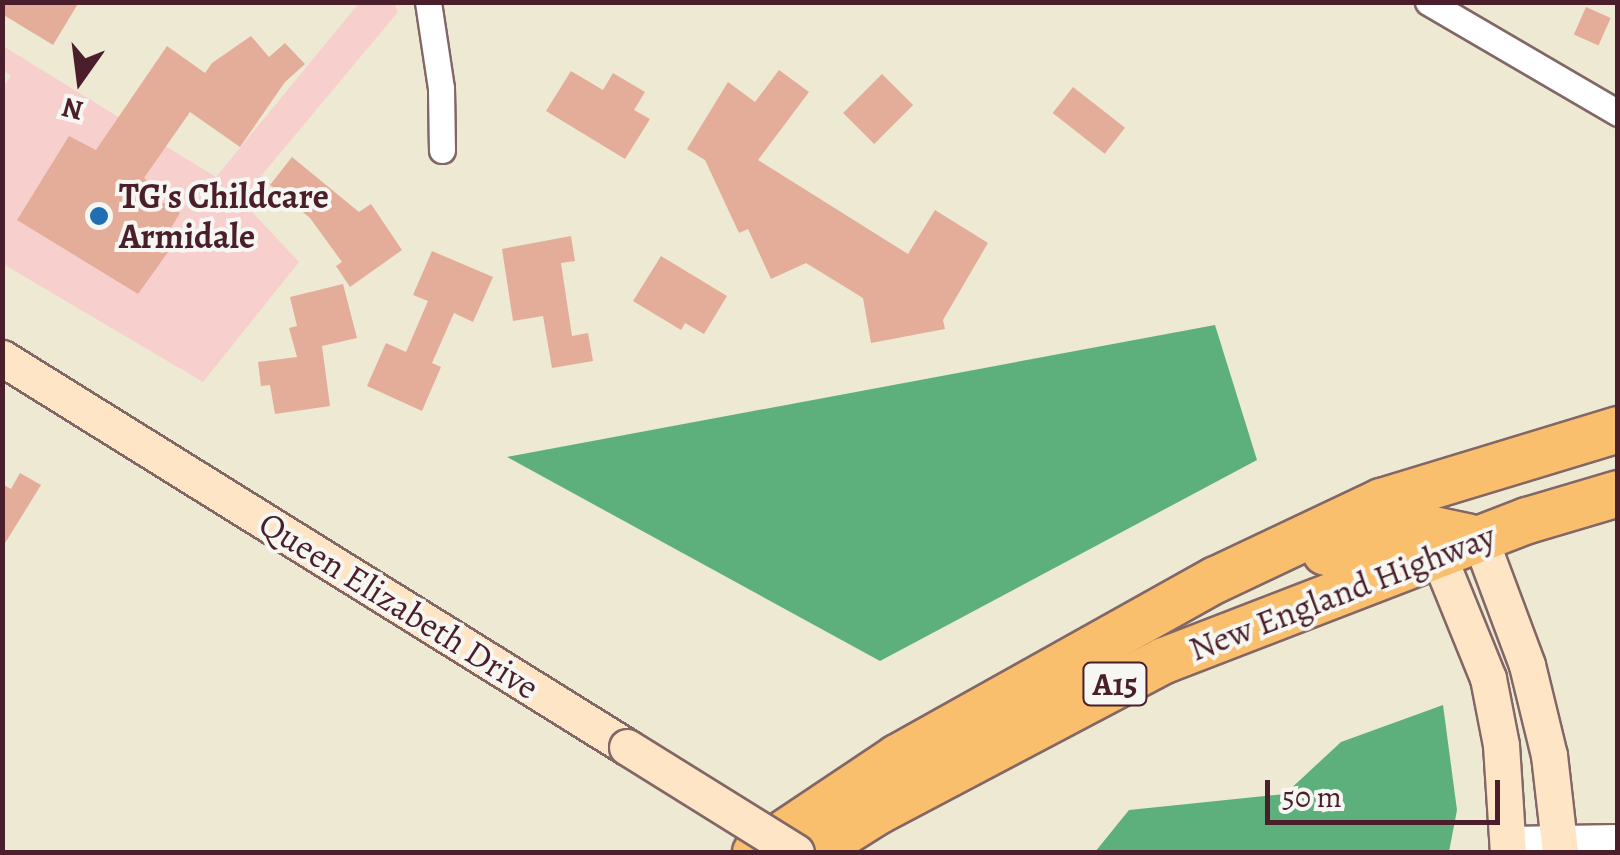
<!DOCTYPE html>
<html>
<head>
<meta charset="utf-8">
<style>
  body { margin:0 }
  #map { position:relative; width:1620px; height:855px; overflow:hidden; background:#eee9d3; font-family:Alegreya,serif }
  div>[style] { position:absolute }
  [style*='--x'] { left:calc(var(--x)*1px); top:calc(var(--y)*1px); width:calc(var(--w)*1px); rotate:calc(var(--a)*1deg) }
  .built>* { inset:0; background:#f7d0cd }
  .forest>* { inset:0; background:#5db07c }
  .building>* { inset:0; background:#e4ad9a; transform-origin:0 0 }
  .roads { filter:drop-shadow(2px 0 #836666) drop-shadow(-2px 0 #836666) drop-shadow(0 2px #836666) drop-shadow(0 -2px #836666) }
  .street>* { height:25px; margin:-12.5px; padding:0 12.5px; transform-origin:12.5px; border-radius:12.5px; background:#fff }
  .secondary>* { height:35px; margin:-17.5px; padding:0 17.5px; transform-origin:17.5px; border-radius:17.5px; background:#fde5c5 }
  .highway>* { height:45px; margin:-22.5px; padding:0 22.5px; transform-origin:22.5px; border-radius:22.5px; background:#f9bf6d }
  .bridges { filter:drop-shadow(2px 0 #836666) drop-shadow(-2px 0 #836666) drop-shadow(0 2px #836666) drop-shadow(0 -2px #836666) }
  .secondary-bridge>* { height:35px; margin:-17.5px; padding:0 17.5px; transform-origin:17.5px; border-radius:17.5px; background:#fde5c5 }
  .dots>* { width:28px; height:28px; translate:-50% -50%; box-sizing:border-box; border:5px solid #f6f6f2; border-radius:50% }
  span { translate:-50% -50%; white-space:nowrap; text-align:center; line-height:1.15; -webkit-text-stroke:8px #f6f6f2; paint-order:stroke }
  .shield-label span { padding:2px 8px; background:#f6f6f2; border:2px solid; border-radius:8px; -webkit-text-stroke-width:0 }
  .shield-label { font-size:32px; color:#4a1f2b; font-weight:700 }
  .poi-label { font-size:35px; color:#4a1f2b; font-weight:700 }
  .left { translate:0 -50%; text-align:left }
  .street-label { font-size:35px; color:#4a1f2b }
  .frame { position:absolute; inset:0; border:5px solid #4a1f2b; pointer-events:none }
  .north { position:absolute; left:30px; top:30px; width:100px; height:100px; -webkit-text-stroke:8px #f6f6f2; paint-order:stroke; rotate:194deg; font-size:28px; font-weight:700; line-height:40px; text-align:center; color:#4a1f2b }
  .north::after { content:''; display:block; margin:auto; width:35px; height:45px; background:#4a1f2b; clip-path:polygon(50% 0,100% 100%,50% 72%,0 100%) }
  .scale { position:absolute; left:1265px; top:780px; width:235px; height:45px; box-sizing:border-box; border:5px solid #4a1f2b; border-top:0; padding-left:12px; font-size:30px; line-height:35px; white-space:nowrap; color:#4a1f2b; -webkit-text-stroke:8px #f6f6f2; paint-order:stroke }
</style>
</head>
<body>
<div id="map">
  <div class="built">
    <i style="clip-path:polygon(359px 3px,394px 3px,398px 12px,241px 200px,299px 262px,203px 382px,3px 264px,2px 89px,11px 76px,3px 70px,3px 46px,216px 177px)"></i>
  </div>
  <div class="forest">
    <i style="clip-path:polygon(1215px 325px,1257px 460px,880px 661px,507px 457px)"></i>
    <i style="clip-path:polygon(1443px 705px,1457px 810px,1449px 852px,1095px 852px,1129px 810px,1285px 794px,1341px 742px)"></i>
  </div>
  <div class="building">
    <i style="clip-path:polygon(2px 2px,79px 2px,53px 45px,2px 14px)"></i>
    <i style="left:1586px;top:7px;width:27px;height:30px;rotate:24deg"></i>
    <i style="clip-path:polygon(251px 36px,269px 57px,285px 43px,305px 64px,285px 82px,240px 147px,190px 112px,144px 178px,152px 184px,147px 193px,180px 213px,166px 236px,176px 241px,138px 294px,17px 220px,69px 136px,96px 150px,167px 46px,205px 73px,212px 63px)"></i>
    <i style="clip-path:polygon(779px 70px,809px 92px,758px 160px,908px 254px,935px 210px,988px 243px,943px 320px,945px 329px,871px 343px,863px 298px,806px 263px,771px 279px,748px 229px,739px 233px,705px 160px,687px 149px,728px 82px,755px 102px)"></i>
    <i style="clip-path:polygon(571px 71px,603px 90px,613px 73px,645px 92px,634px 110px,650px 119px,625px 159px,546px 111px)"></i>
    <i style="left:882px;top:74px;width:44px;height:55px;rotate:45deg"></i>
    <i style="left:1073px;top:87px;width:66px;height:33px;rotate:38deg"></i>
    <i style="clip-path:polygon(292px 157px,359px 212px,371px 204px,402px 250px,350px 287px,336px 266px,342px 262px,310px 218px,270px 185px)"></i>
    <i style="clip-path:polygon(571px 236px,575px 261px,561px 263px,572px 336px,588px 333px,593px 361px,552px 368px,543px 316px,513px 321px,502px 249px)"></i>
    <i style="clip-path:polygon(432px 251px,493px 277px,473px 322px,454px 313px,432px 363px,441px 367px,422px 411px,367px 386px,386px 343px,406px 352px,428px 301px,413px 295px)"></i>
    <i style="clip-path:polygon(661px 256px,727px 296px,704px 334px,685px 323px,681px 330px,633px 301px)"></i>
    <i style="clip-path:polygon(343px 284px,357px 338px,322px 346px,330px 406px,275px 414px,270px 385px,261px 386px,258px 362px,297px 357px,289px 328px,297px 326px,290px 297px)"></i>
    <i style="clip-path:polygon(20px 473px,41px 485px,2px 548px,2px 484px,11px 489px)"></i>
  </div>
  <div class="roads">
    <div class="street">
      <i style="--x:428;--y:2;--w:87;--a:81.4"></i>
      <i style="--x:441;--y:88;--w:62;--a:89.1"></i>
      <i style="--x:1428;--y:2;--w:220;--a:30.3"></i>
      <i style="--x:1509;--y:839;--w:109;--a:-1.1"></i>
    </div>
    <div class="secondary">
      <i style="--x:2;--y:358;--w:736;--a:31.9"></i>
      <i style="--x:1480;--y:539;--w:134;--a:69.5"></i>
      <i style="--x:1527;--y:665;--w:93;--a:76.3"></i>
      <i style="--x:1549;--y:755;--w:98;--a:83.5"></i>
      <i style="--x:1438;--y:555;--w:133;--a:67.9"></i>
      <i style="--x:1488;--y:678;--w:68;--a:79"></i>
      <i style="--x:1501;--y:745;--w:107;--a:86.3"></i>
    </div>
    <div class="highway">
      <i style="--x:1325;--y:552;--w:52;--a:-18.1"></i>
      <i style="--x:1374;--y:536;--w:59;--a:-6.8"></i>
      <i style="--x:1433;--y:529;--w:35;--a:12"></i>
      <i style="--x:755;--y:852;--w:171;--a:-33.8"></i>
      <i style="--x:897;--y:757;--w:365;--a:-29.2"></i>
      <i style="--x:1216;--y:579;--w:183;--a:-25.3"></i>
      <i style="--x:1381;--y:501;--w:248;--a:-16.9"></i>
      <i style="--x:812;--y:852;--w:77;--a:-32.2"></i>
      <i style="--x:877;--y:811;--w:324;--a:-27.8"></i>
      <i style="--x:1164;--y:660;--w:389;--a:-21.1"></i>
      <i style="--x:1527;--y:520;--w:95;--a:-16.5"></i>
    </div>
  </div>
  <div class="bridges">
    <div class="secondary-bridge">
      <i style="--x:627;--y:747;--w:199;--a:31.9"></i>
    </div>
  </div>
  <div class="dots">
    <i style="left:99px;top:216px;background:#1f6fb2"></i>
  </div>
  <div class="shield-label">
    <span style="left:1115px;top:684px">A15</span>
  </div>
  <div class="poi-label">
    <span class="left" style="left:119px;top:216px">TG's Childcare<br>Armidale</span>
  </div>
  <div class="street-label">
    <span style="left:1342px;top:592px;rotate:-21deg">New England Highway</span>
    <span style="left:399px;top:605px;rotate:32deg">Queen Elizabeth Drive</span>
  </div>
  <div class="frame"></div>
  <div class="north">N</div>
  <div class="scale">50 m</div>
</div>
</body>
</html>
